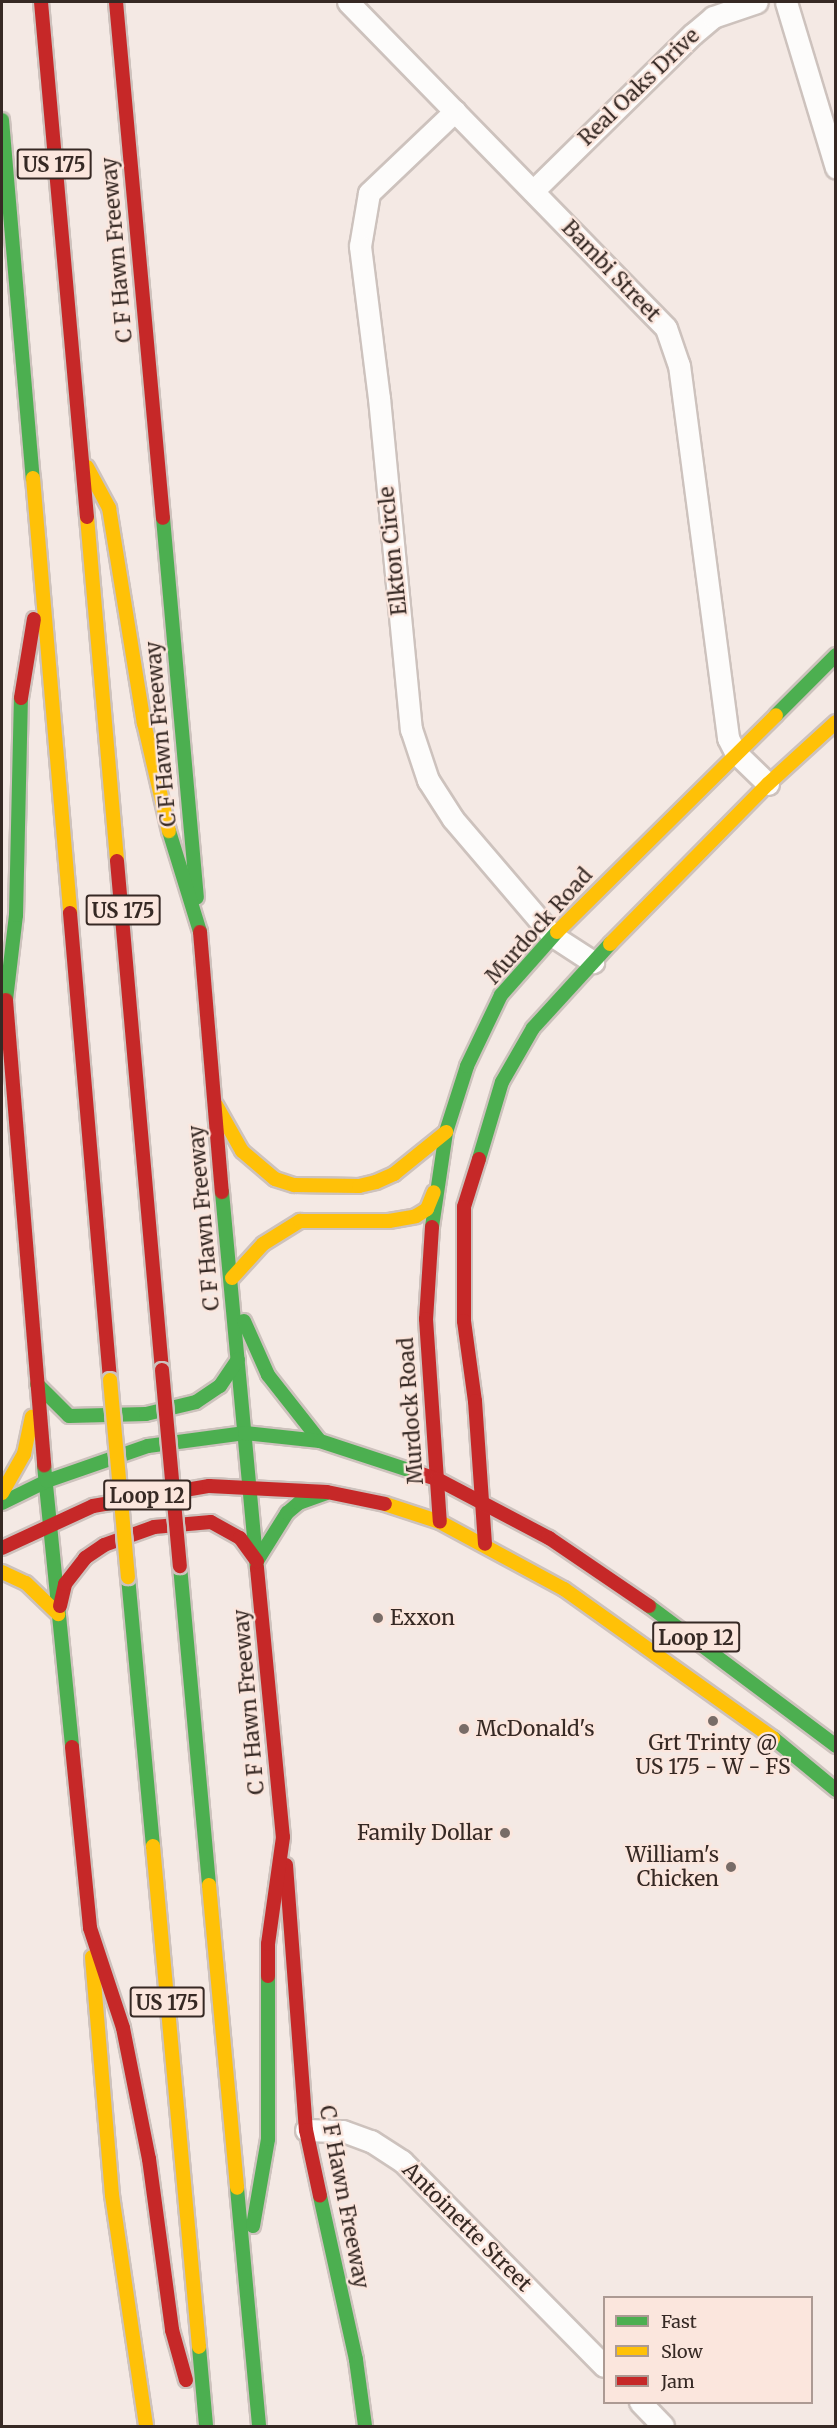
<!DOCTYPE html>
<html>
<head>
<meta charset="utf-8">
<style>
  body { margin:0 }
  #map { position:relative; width:837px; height:2428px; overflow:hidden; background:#f4e9e4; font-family:Merriweather,serif }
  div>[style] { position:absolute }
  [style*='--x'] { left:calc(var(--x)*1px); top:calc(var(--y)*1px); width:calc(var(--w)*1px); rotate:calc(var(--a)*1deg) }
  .roads { filter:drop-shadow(2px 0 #cdc2bd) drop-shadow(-2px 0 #cdc2bd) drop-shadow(0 2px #cdc2bd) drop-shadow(0 -2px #cdc2bd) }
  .street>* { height:21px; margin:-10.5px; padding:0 10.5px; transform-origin:10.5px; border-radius:10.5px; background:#fdfcfb }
  .fast>* { height:14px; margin:-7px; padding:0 7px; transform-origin:7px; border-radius:7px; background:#4caf50 }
  .slow>* { height:14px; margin:-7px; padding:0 7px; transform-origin:7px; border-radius:7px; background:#ffc107 }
  .jam>* { height:14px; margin:-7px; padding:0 7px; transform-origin:7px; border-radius:7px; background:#c62828 }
  .bridges { filter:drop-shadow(2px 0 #cdc2bd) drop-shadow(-2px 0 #cdc2bd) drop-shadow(0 2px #cdc2bd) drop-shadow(0 -2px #cdc2bd) }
  .slow-bridge>* { height:14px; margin:-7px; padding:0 7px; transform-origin:7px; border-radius:7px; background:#ffc107 }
  .jam-bridge>* { height:14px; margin:-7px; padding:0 7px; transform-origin:7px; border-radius:7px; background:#c62828 }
  .dots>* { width:16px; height:16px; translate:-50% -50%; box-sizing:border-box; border:3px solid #fbe6dd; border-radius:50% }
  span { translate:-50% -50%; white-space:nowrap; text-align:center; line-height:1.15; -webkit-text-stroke:4.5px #fbe6dd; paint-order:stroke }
  .shield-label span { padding:2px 4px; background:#fbe6dd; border:2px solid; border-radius:4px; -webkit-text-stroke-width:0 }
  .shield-label { font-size:20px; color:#362924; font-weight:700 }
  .street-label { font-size:21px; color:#362924 }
  .poi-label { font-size:21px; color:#362924 }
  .left { translate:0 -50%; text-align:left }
  .right { translate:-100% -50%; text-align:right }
  .frame { position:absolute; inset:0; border:3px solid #362924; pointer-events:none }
  .legend { position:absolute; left:603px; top:2296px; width:210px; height:108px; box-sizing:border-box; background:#fbe6dd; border:2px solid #ac9a93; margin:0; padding:8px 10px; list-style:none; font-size:18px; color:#362924 }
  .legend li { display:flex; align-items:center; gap:12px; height:30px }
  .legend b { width:30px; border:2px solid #ac9a93 }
</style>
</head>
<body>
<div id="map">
  <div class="roads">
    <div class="street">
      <i style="--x:348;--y:2;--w:455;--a:45.7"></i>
      <i style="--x:666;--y:328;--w:39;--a:71"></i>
      <i style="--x:679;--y:365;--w:376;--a:82.5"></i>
      <i style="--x:728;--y:738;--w:16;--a:63"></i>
      <i style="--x:735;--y:752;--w:46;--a:44.1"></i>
      <i style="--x:786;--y:2;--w:173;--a:73.2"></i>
      <i style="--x:455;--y:111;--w:119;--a:136.4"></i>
      <i style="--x:369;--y:193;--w:54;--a:99.6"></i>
      <i style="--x:360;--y:246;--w:153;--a:82.9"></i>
      <i style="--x:379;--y:398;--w:333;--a:84.5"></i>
      <i style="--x:411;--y:729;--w:54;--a:71.6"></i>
      <i style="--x:428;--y:780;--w:46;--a:57.3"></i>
      <i style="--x:453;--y:819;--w:154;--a:49.5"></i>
      <i style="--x:553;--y:936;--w:48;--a:33"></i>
      <i style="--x:533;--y:191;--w:224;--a:-44.5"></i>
      <i style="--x:693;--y:34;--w:26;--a:-40"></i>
      <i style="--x:713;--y:17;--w:46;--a:-18.8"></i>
      <i style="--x:306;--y:2130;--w:37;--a:2"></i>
      <i style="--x:343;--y:2131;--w:30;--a:20"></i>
      <i style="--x:371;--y:2141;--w:37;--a:33"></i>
      <i style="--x:402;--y:2161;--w:288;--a:45.4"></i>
      <i style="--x:640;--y:2402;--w:33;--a:46"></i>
    </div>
    <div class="fast">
      <i style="--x:2;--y:120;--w:359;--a:85.1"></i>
      <i style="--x:163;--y:518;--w:381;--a:84.9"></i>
      <i style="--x:776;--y:715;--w:85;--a:-45"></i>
      <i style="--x:169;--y:831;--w:106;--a:72.9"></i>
      <i style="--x:6;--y:1000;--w:86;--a:-83.3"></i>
      <i style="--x:16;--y:915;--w:217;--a:-88.7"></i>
      <i style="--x:479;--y:1159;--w:80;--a:-73.4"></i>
      <i style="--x:502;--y:1082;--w:62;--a:-60.1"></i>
      <i style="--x:533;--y:1028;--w:114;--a:-47.5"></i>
      <i style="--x:222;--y:1192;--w:378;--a:84.7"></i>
      <i style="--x:432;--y:1227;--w:96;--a:-81.6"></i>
      <i style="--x:446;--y:1132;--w:69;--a:-72.3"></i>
      <i style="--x:467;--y:1066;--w:79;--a:-64.4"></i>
      <i style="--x:501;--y:995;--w:84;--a:-48.4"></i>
      <i style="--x:244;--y:1321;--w:59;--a:66"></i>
      <i style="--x:268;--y:1375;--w:84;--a:51.8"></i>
      <i style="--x:37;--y:1384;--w:45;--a:45"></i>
      <i style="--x:69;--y:1416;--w:77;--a:-1.5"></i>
      <i style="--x:146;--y:1414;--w:51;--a:-13.5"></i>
      <i style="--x:196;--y:1402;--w:29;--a:-34"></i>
      <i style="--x:220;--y:1386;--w:32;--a:-56"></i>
      <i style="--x:44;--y:1465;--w:283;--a:84.3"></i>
      <i style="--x:2;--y:1503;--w:50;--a:-26.1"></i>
      <i style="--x:47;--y:1481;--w:107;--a:-19.1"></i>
      <i style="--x:148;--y:1446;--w:98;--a:-7.6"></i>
      <i style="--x:245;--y:1433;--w:75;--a:6.1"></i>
      <i style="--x:320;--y:1441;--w:100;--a:18.1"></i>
      <i style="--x:257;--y:1561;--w:57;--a:-58"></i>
      <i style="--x:287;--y:1513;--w:16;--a:-40"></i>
      <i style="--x:299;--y:1503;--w:29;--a:-20"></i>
      <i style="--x:180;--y:1566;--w:320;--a:84.8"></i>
      <i style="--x:128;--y:1577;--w:270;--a:84.7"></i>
      <i style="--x:649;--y:1606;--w:234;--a:36.8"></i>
      <i style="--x:773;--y:1738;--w:82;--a:39.5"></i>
      <i style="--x:237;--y:2188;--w:239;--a:84.7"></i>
      <i style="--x:320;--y:2196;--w:168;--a:77.6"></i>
      <i style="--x:356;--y:2360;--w:67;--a:82.2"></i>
      <i style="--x:253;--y:2226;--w:88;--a:-80.2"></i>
      <i style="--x:268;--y:2139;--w:163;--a:-90"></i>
      <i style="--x:199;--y:2347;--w:79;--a:84.9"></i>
    </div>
    <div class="slow">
      <i style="--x:87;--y:467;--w:47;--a:61.8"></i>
      <i style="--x:109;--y:508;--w:218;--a:80.8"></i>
      <i style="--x:144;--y:723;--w:111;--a:77"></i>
      <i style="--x:33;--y:478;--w:437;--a:85.1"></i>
      <i style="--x:87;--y:517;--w:345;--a:85"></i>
      <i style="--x:557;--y:932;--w:308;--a:-44.7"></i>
      <i style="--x:610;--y:944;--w:225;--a:-45.4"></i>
      <i style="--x:768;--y:784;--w:92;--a:-42.4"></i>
      <i style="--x:216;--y:1105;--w:53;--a:60.5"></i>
      <i style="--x:242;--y:1151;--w:43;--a:40.3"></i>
      <i style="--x:275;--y:1179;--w:20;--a:18"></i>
      <i style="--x:294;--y:1185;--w:65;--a:0.9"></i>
      <i style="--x:359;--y:1186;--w:17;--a:-13"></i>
      <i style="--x:376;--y:1182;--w:20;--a:-24"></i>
      <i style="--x:394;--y:1174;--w:67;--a:-38.9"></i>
      <i style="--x:232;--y:1278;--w:46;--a:-47.6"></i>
      <i style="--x:263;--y:1244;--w:44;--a:-31.9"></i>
      <i style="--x:300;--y:1221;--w:89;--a:0"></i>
      <i style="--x:389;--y:1221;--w:27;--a:-10"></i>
      <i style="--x:416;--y:1216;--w:13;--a:-32"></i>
      <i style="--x:427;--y:1209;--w:18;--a:-68"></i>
      <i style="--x:2;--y:1493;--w:45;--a:-60.6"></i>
      <i style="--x:24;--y:1454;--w:38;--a:-78"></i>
      <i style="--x:385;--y:1504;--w:58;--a:18.1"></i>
      <i style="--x:440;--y:1522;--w:141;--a:28.4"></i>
      <i style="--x:564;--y:1589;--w:257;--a:35.5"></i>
      <i style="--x:2;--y:1572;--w:26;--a:25"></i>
      <i style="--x:26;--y:1583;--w:45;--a:44.1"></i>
      <i style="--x:153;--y:1846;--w:503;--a:84.75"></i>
      <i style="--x:209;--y:1885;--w:304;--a:84.7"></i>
      <i style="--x:92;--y:1957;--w:239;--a:85.2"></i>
      <i style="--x:112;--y:2195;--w:233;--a:81.6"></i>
    </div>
    <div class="jam">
      <i style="--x:41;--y:2;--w:517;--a:84.9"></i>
      <i style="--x:116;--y:2;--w:518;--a:84.8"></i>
      <i style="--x:21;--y:698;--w:80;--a:-80.7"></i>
      <i style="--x:117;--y:861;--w:511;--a:84.95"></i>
      <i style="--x:70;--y:913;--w:469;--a:85.1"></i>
      <i style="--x:200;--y:932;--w:261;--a:85.2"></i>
      <i style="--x:6;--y:1000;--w:467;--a:85.3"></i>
      <i style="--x:479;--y:1159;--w:50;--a:107.4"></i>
      <i style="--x:464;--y:1207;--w:114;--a:90"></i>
      <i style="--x:464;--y:1321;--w:81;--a:82.2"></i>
      <i style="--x:475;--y:1401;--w:143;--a:86"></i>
      <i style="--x:432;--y:1227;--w:92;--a:93.7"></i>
      <i style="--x:426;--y:1319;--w:203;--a:86.1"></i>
      <i style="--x:415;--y:1472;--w:23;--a:18"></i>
      <i style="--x:437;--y:1479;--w:127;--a:27.8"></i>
      <i style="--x:549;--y:1538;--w:121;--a:34.2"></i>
      <i style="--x:2;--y:1548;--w:100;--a:-24.8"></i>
      <i style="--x:93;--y:1506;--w:118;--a:-9.8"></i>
      <i style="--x:209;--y:1486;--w:118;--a:2.9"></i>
      <i style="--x:327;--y:1492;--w:59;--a:11.7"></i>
      <i style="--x:257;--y:1568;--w:270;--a:84.5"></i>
      <i style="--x:60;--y:1606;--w:23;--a:-77"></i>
      <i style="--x:65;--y:1584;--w:33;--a:-52"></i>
      <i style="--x:85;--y:1558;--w:23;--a:-34"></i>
      <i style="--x:104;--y:1545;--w:53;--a:-19.8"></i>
      <i style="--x:154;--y:1527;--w:57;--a:-5"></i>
      <i style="--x:211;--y:1522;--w:33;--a:29"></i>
      <i style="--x:240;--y:1538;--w:29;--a:54"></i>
      <i style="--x:72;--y:1747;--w:182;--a:84.3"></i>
      <i style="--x:286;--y:1865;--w:266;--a:85.7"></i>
      <i style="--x:306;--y:2130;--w:67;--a:78"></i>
      <i style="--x:90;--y:1928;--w:105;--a:71.7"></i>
      <i style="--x:123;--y:2028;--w:134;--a:78.8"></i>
      <i style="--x:149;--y:2159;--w:173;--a:82.3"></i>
      <i style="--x:172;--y:2330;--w:52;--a:74.4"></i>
      <i style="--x:268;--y:1976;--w:32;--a:-90"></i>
      <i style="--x:268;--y:1944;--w:108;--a:-82"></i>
    </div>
  </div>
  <div class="bridges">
    <div class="slow-bridge">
      <i style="--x:110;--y:1380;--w:198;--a:84.8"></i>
    </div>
    <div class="jam-bridge">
      <i style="--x:162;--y:1370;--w:197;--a:84.8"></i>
    </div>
  </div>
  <div class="dots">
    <i style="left:378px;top:1618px;background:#786c67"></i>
    <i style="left:713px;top:1721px;background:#786c67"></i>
    <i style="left:464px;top:1729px;background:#786c67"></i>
    <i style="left:505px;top:1833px;background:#786c67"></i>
    <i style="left:731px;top:1867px;background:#786c67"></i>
  </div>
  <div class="shield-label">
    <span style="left:54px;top:164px">US 175</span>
    <span style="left:123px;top:910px">US 175</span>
    <span style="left:147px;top:1495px">Loop 12</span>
    <span style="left:696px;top:1637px">Loop 12</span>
    <span style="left:167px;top:2002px">US 175</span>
  </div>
  <div class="street-label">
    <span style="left:639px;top:87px;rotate:-44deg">Real Oaks Drive</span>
    <span style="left:117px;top:250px;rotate:-95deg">C F Hawn Freeway</span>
    <span style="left:611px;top:271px;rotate:46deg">Bambi Street</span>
    <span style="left:393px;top:551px;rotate:-96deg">Elkton Circle</span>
    <span style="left:161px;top:734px;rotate:-95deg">C F Hawn Freeway</span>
    <span style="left:539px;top:926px;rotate:-48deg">Murdock Road</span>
    <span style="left:204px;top:1218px;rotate:-95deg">C F Hawn Freeway</span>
    <span style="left:411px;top:1411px;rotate:-94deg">Murdock Road</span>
    <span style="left:249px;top:1702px;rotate:-95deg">C F Hawn Freeway</span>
    <span style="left:344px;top:2197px;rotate:79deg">C F Hawn Freeway</span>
    <span style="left:467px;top:2227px;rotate:45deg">Antoinette Street</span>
  </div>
  <div class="poi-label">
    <span class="left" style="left:390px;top:1618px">Exxon</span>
    <span class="left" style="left:476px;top:1729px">McDonald's</span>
    <span style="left:713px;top:1755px">Grt Trinty @<br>US 175 - W - FS</span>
    <span class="right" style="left:493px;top:1833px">Family Dollar</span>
    <span class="right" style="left:719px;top:1867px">William's<br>Chicken</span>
  </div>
  <div class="frame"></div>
  <ul class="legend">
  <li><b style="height:8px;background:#4caf50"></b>Fast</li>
  <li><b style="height:8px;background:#ffc107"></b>Slow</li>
  <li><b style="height:8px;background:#c62828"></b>Jam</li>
  </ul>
</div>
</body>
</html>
